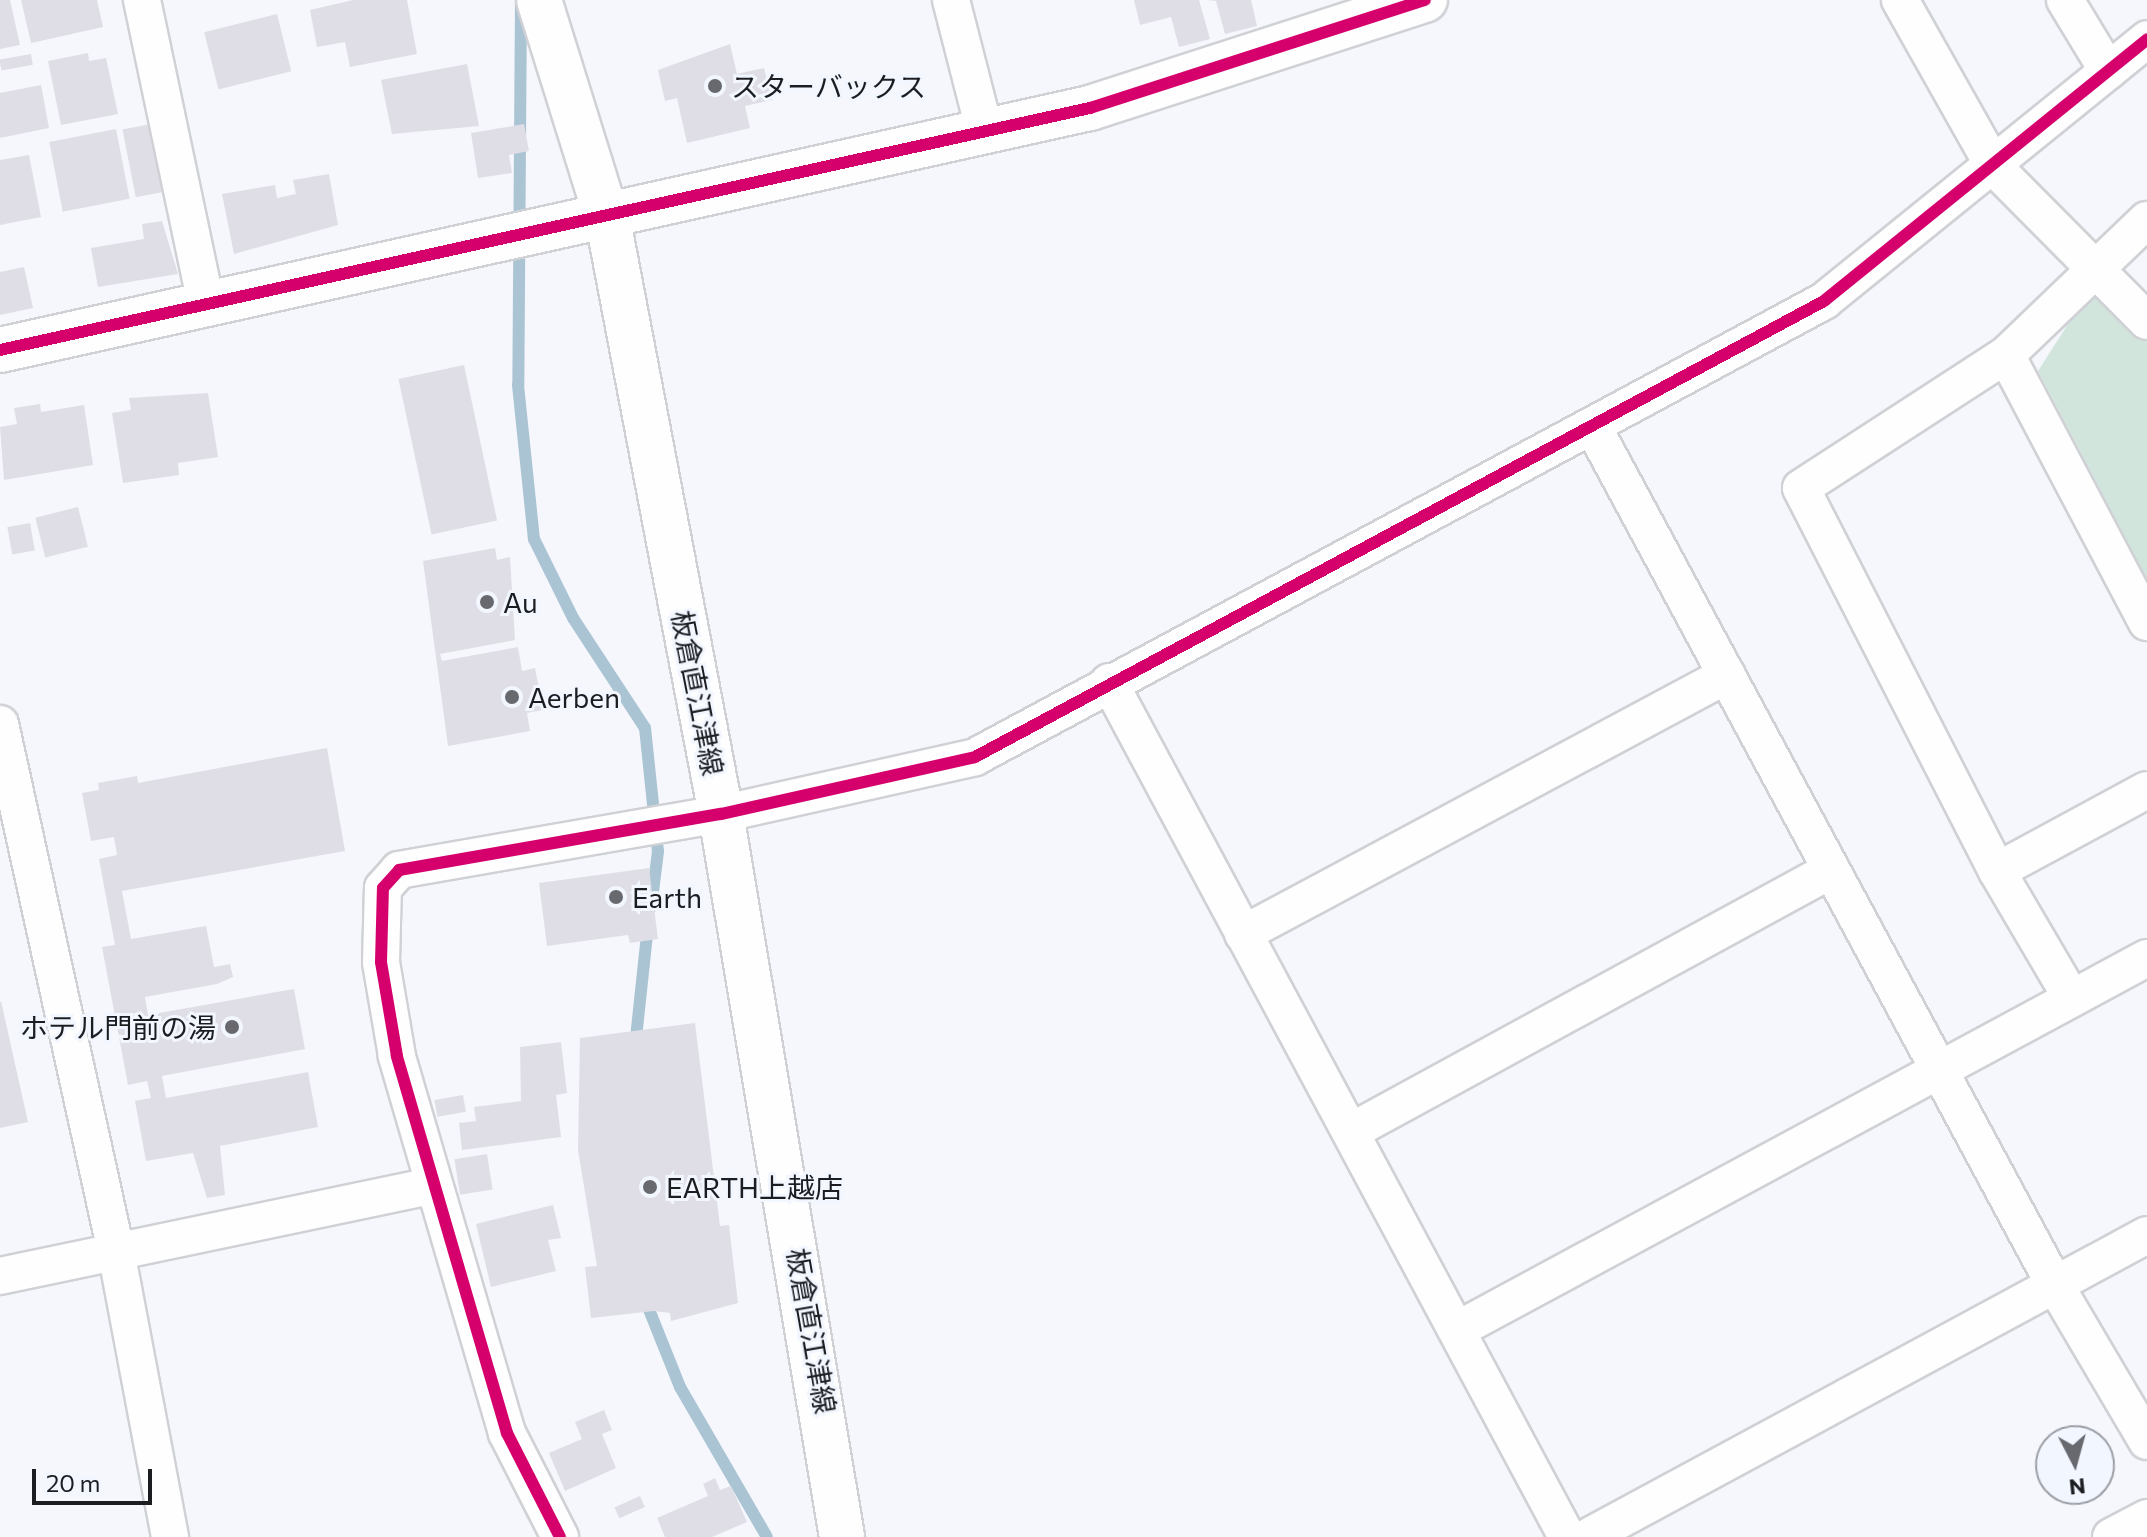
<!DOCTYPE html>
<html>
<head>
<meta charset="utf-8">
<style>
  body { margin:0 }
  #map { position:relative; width:2147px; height:1537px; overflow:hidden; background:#f5f7fc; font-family:Commissioner,"Noto Sans JP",sans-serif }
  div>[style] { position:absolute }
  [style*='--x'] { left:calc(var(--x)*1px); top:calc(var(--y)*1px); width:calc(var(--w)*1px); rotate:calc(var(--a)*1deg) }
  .green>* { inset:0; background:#d1e5dd }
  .stream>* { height:12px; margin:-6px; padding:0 6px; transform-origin:6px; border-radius:6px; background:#abc4d3 }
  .building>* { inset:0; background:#dfdee7; transform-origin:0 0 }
  .roads { filter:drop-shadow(2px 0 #cfd1d5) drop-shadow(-2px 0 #cfd1d5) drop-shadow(0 2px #cfd1d5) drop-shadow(0 -2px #cfd1d5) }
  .street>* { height:36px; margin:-18px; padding:0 18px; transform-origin:18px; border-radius:18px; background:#fefeff }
  .secondary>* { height:44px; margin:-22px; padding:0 22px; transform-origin:22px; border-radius:22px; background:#fefeff }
  .cycleway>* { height:12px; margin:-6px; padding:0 6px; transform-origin:6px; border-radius:6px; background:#d6006c }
  .dots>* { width:22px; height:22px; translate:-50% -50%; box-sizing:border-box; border:4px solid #f2f6ff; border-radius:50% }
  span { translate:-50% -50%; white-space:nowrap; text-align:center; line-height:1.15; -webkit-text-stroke:6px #f2f6ff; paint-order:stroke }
  .poi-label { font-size:28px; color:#1b1d21 }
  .left { translate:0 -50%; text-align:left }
  .right { translate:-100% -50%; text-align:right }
  .street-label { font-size:28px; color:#1b1d21 }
  .north { position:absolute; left:2035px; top:1425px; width:80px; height:80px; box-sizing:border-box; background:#f2f6ff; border:2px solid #9c9fa6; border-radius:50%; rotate:174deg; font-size:22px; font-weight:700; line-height:32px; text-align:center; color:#1b1d21 }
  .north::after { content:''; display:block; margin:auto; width:28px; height:36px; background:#67696e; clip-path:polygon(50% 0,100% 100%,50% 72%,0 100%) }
  .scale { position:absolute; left:32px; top:1469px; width:120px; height:36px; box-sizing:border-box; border:4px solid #1b1d21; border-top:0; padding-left:10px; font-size:24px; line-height:28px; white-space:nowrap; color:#1b1d21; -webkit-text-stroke:6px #f2f6ff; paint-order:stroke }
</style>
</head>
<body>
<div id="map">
  <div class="green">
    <i style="clip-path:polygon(2105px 297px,2147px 335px,2147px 579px,2038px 371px,2084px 299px)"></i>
  </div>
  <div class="stream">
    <i style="--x:521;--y:0;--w:385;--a:90.4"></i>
    <i style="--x:518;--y:385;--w:155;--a:84.1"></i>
    <i style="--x:534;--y:539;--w:88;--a:63.7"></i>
    <i style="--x:573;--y:618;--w:131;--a:56.8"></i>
    <i style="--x:645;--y:728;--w:124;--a:84"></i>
    <i style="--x:658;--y:851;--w:57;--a:97"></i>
    <i style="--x:635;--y:1047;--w:122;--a:-83.9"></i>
    <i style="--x:644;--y:1297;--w:97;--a:68.2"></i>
    <i style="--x:680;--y:1387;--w:173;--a:59.9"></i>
  </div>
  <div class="building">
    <i style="clip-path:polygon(0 0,10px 0,20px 45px,0 49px)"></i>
    <i style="clip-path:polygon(21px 0,97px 0,103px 27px,31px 43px)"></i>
    <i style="clip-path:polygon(353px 0,407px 0,417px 54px,350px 67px,345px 42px,317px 47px,310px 10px)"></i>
    <i style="clip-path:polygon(1134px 0,1199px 0,1210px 39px,1179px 47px,1171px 17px,1140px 25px)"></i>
    <i style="clip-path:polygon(1208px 0,1251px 0,1257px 26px,1225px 34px,1216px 1px)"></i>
    <i style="left:277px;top:14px;width:59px;height:75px;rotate:76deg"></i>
    <i style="clip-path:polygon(730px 44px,737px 74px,764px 68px,772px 100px,745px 106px,750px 128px,687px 143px,677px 98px,665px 101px,658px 70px)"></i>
    <i style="clip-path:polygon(88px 53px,89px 61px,106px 58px,118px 114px,61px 125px,48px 61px)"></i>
    <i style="left:31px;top:54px;width:11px;height:32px;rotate:80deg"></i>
    <i style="clip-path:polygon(467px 64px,479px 126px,392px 134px,381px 80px)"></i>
    <i style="clip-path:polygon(41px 85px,49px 128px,0 138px,0 93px)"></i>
    <i style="left:151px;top:124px;width:69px;height:29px;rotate:79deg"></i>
    <i style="clip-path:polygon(524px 124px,529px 151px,509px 155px,512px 173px,478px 178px,471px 133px)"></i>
    <i style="left:116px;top:129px;width:71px;height:68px;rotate:79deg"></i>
    <i style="clip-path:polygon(29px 155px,41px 217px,0 225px,0 160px)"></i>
    <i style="clip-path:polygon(329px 174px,338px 225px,234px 254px,222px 194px,275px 185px,277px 198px,296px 194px,293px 180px)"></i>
    <i style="clip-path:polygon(162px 221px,178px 274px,98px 287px,91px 248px,144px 239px,142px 224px)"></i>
    <i style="clip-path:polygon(24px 267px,33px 308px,0 315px,0 272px)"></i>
    <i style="left:464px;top:365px;width:159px;height:67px;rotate:78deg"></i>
    <i style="clip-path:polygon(208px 393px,218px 457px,178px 463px,179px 475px,123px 483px,112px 413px,131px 410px,129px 398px)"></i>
    <i style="clip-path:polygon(40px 404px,41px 412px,84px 405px,93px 465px,4px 480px,0 427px,17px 424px,14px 408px)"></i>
    <i style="left:78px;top:507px;width:41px;height:44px;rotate:76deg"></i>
    <i style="left:30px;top:523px;width:28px;height:23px;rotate:80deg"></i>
    <i style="clip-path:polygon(495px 548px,497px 560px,510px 557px,515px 640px,440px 654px,442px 661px,518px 647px,522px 671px,535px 668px,543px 710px,527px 713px,530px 731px,448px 746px,423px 561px)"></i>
    <i style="clip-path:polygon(327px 748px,345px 851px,122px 891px,131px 939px,206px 926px,214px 967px,230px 964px,233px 977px,217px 984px,145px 997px,148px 1015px,294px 989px,305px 1049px,162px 1076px,166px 1098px,308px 1072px,318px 1127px,220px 1146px,225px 1195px,207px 1198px,193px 1153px,146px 1161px,135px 1101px,151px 1098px,147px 1081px,128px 1085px,102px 947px,115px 945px,99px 859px,117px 855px,114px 837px,91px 841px,82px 793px,99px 790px,98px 783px,137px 776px,138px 783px)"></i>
    <i style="clip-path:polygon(649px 868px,658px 939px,630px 943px,628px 935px,547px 946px,539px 883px)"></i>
    <i style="clip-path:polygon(1px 1001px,28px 1122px,0 1128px,0 1002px)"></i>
    <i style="clip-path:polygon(695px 1023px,720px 1226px,729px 1225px,738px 1303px,671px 1321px,670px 1313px,654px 1311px,591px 1318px,585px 1267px,597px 1266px,578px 1150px,580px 1038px)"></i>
    <i style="clip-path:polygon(561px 1042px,567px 1093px,556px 1095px,561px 1137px,462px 1150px,459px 1123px,476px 1121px,474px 1107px,521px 1101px,520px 1047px)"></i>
    <i style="left:463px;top:1095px;width:17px;height:29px;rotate:80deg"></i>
    <i style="left:487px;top:1154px;width:36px;height:33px;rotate:81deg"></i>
    <i style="clip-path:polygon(553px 1205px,561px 1238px,548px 1240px,556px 1271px,491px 1287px,476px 1224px)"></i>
    <i style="clip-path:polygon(604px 1410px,612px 1430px,602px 1434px,616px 1468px,565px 1491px,549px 1453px,582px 1439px,575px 1422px)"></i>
    <i style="clip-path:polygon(715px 1478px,720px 1490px,731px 1486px,747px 1522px,712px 1537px,665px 1537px,657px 1518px,708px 1496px,703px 1484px)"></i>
    <i style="left:640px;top:1496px;width:12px;height:28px;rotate:66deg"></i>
  </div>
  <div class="roads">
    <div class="street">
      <i style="--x:142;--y:0;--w:312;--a:78.1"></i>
      <i style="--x:951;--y:0;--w:136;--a:75.6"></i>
      <i style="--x:1900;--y:0;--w:192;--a:60.6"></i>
      <i style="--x:1994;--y:167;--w:217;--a:45.2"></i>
      <i style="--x:2065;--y:0;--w:83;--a:58.8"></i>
      <i style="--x:2006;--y:355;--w:302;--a:62.2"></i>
      <i style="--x:1594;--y:429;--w:972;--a:61.7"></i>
      <i style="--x:2055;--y:1285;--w:181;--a:59.5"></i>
      <i style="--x:1109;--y:682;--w:970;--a:61.82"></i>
      <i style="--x:0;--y:724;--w:540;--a:77.59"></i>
      <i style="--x:116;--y:1251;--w:291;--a:79.3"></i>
      <i style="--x:1997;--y:871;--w:170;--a:-28.4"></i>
      <i style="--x:1243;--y:934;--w:549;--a:-28.15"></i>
      <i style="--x:2071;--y:997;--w:146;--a:-120.4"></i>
      <i style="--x:1997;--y:871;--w:430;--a:-117.1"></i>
      <i style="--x:1801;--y:488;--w:244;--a:-33"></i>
      <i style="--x:2006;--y:355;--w:195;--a:-43.8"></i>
      <i style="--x:1352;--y:1131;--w:545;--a:-28.59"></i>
      <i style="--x:0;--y:1276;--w:438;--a:-11.8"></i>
      <i style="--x:1457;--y:1330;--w:784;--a:-28.33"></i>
      <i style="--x:560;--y:1537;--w:117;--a:-117"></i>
      <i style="--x:507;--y:1433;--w:393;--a:-106.3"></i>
      <i style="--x:397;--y:1056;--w:95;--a:-99.7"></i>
      <i style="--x:381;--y:962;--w:74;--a:-88.5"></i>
      <i style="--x:383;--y:888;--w:24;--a:-48"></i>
      <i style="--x:399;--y:870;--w:327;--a:-9.9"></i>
      <i style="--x:721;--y:814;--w:260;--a:-12.6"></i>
      <i style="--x:975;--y:757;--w:964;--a:-28.24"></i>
      <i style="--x:1824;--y:301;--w:416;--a:-39"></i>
      <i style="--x:1588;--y:1537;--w:635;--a:-28.38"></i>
      <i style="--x:2111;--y:1537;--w:41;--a:-27.8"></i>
    </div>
    <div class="secondary">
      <i style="--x:539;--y:0;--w:232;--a:72.7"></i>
      <i style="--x:608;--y:221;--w:604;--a:79.21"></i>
      <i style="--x:721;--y:814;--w:733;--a:80.5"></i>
      <i style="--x:0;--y:350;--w:1117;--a:-12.52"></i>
      <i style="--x:1090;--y:108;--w:352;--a:-17.9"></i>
    </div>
  </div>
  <div class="cycleway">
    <i style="--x:0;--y:350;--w:1117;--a:-12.52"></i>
    <i style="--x:1090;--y:108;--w:352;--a:-17.9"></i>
    <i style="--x:560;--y:1537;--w:117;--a:-117"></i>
    <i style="--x:507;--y:1433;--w:393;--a:-106.3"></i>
    <i style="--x:397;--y:1056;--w:95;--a:-99.7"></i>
    <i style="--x:381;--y:962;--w:74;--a:-88.5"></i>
    <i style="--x:383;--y:888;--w:24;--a:-48"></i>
    <i style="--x:399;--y:870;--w:327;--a:-9.9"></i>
    <i style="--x:721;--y:814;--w:260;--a:-12.6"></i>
    <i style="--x:975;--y:757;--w:964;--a:-28.24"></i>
    <i style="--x:1824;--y:301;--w:416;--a:-39"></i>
  </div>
  <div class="dots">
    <i style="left:715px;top:86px;background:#67696e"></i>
    <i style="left:487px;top:602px;background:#67696e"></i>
    <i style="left:512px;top:697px;background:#67696e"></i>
    <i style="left:616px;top:897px;background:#67696e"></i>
    <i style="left:232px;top:1027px;background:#67696e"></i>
    <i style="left:650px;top:1187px;background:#67696e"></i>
  </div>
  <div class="poi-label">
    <span class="left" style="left:731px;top:86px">スターバックス</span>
    <span class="left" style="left:503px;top:602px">Au</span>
    <span class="left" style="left:528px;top:697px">Aerben</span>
    <span class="left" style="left:632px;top:897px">Earth</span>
    <span class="right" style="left:216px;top:1027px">ホテル門前の湯</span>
    <span class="left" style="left:666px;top:1187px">EARTH上越店</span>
  </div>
  <div class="street-label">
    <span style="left:698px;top:693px;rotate:79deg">板倉直江津線</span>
    <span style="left:812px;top:1331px;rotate:80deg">板倉直江津線</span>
  </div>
  <div class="north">N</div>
  <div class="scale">20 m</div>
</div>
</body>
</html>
